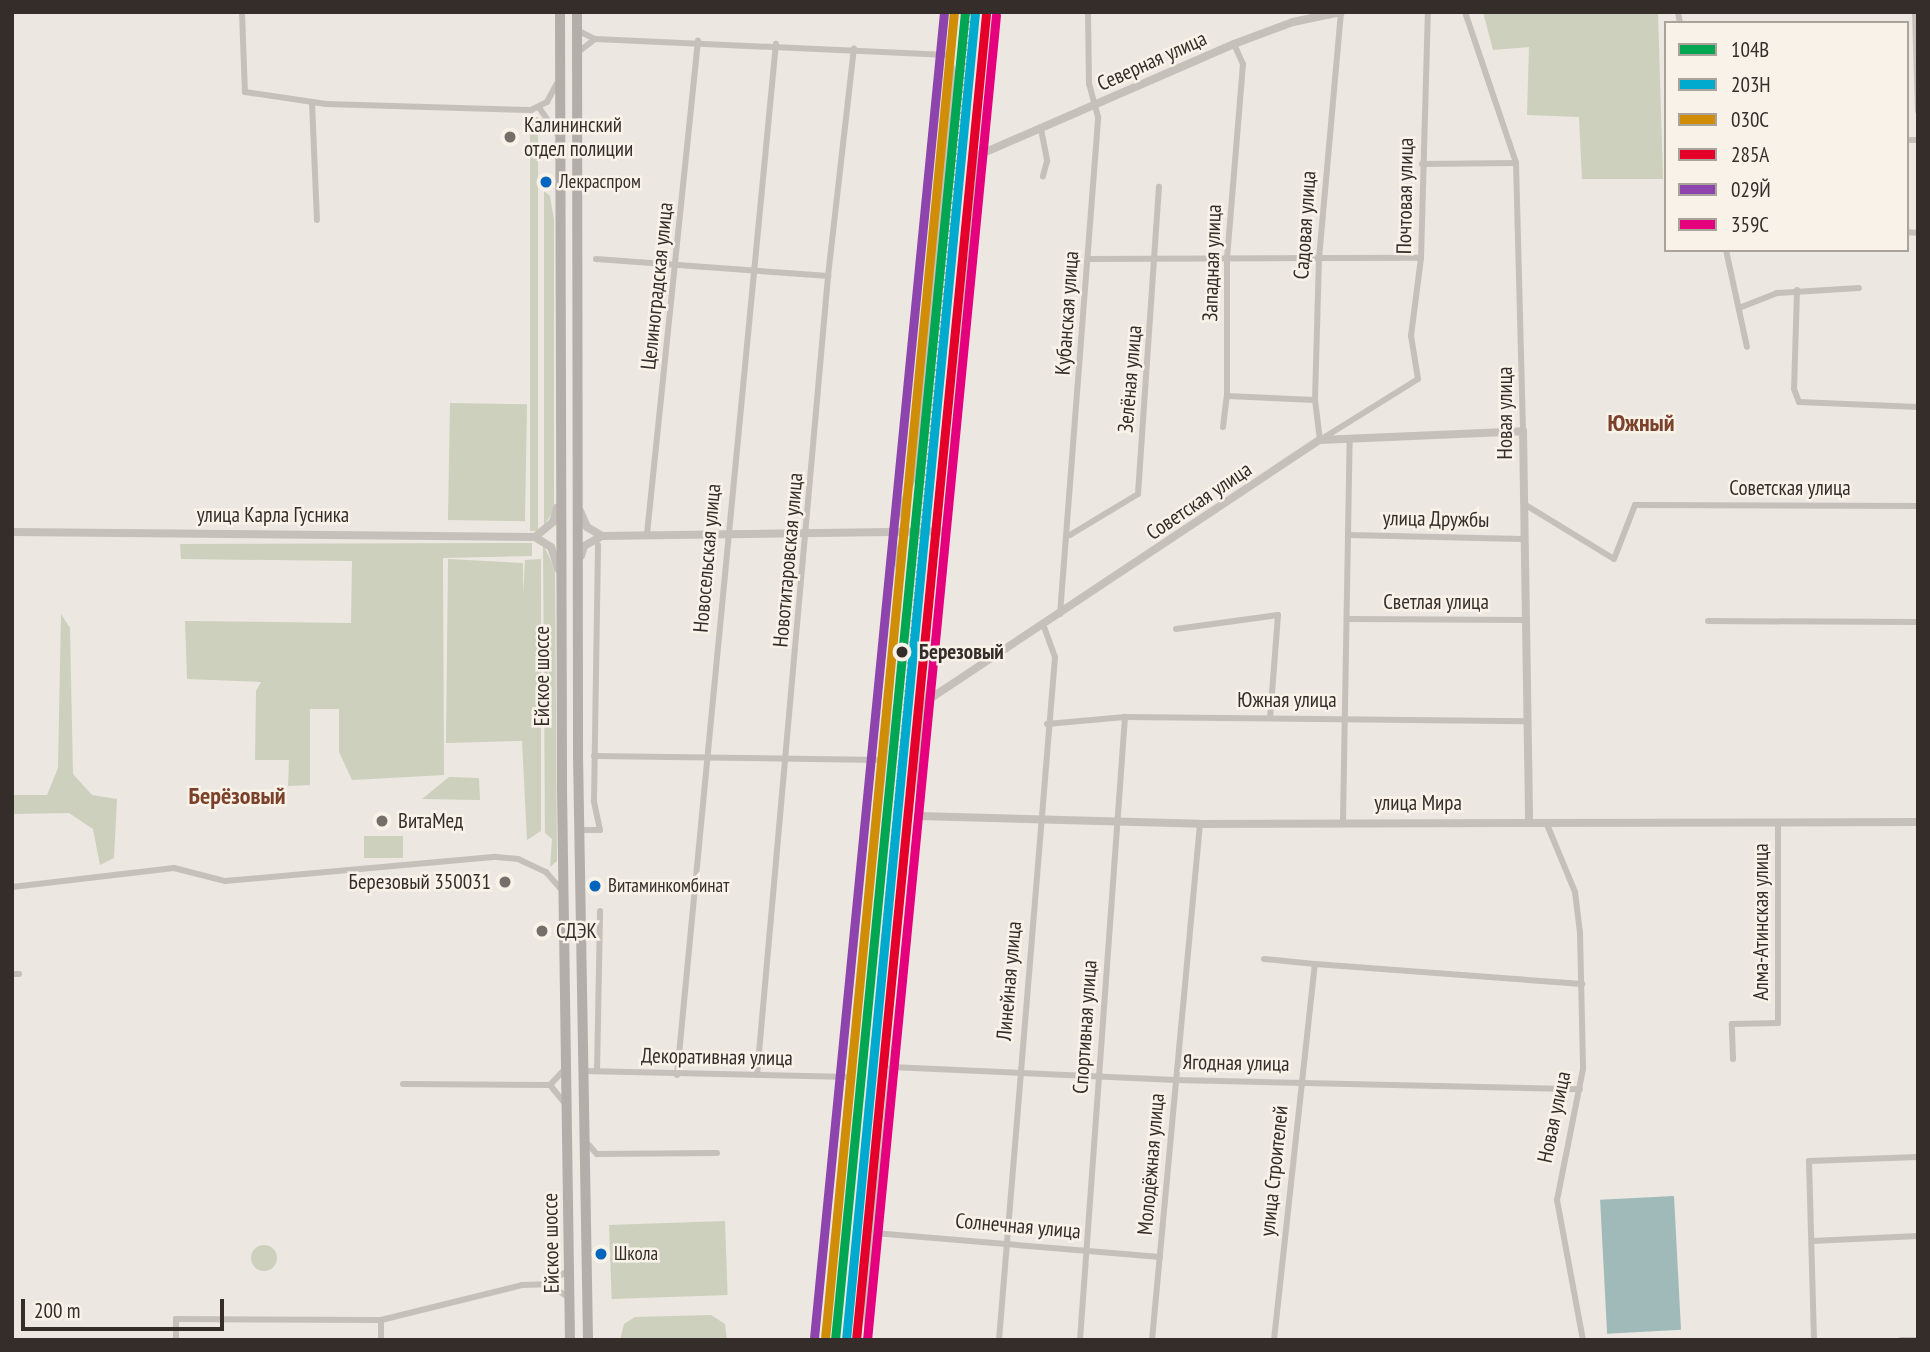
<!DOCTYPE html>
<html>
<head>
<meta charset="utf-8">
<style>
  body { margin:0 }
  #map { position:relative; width:1930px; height:1352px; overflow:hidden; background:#ece7e1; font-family:"PT Sans Narrow",sans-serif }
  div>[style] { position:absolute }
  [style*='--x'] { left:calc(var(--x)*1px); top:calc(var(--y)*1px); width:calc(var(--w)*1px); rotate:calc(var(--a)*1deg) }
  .green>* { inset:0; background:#ccd0bd; transform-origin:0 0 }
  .round { border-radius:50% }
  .water>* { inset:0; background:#a0baba; transform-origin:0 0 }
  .minor>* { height:6px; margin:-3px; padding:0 3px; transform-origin:3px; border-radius:3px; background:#c5c0ba }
  .tertiary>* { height:8px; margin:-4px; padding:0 4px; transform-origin:4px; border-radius:4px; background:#c5c0ba }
  .primary>* { height:10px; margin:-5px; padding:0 5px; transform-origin:5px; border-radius:5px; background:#b4aeaa }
  .rail>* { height:2px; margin-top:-1px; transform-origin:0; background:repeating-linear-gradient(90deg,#ada8a4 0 2px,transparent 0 7px) }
  .rail-1>* { height:9px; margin:-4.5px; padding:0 4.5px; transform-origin:4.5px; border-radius:4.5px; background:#00a651 }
  .rail-2>* { height:9px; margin:-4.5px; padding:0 4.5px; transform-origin:4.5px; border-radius:4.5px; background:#00a9ce }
  .rail-3>* { height:9px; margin:-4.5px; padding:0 4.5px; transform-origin:4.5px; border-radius:4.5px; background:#d08e08 }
  .rail-4>* { height:9px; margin:-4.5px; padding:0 4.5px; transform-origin:4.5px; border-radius:4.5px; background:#e4002b }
  .rail-5>* { height:9px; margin:-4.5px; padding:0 4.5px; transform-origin:4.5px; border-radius:4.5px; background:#8e44ad }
  .rail-6>* { height:9px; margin:-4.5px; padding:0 4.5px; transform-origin:4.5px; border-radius:4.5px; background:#e5007d }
  .dots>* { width:19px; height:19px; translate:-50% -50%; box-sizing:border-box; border:4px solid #f8f2e9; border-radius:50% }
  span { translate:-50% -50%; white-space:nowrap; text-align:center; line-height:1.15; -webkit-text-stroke:5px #f8f2e9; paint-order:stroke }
  .bus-label { font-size:19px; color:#352d29 }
  .left { translate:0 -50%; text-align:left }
  .street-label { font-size:21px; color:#352d29 }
  .poi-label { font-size:21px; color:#352d29 }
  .right { translate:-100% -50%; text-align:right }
  .stop-label { font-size:21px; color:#352d29; font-weight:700 }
  .quarter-label { font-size:24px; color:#7c412a; font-weight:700 }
  .frame { position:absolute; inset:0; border:14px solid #352d29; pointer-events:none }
  .legend { position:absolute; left:1664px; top:21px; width:245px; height:231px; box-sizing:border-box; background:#f8f2e9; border:2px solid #aaa39c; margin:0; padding:9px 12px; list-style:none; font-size:21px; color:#352d29 }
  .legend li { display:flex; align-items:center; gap:14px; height:35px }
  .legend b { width:35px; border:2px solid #aaa39c }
  .scale { position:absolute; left:21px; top:1299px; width:203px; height:32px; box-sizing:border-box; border:4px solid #352d29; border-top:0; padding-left:9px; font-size:21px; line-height:24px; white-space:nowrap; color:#352d29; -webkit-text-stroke:5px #f8f2e9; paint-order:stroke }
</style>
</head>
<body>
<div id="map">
  <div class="green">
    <i style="clip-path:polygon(1483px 12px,1658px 12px,1663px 179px,1582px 179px,1579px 117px,1527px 115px,1529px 47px,1493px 50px)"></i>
    <i style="left:530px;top:117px;width:8px;height:414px"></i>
    <i style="clip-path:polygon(544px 191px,550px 196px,554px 220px,554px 509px,544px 526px)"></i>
    <i style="left:450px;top:403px;width:77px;height:117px;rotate:1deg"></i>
    <i style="clip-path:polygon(532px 543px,532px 556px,443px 558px,444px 775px,352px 780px,339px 752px,339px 709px,310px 709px,310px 785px,288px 786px,289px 760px,255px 760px,256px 691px,261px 682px,187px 679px,185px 621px,351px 623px,352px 561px,181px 559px,180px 544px)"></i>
    <i style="clip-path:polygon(543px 544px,555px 569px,557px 861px,550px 867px,552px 839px,545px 833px)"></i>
    <i style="clip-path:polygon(448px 559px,523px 563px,523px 595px,525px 560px,541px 559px,541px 831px,527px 840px,522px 741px,446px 743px)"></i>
    <i style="clip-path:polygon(61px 614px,70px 628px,73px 774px,92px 795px,117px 799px,114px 858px,100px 865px,93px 829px,69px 813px,12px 814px,12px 795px,47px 795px,58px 768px)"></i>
    <i style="clip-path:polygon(449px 777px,479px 778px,480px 800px,422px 799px)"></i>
    <i style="left:403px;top:836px;width:22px;height:39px;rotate:90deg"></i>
    <i style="left:725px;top:1221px;width:74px;height:116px;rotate:88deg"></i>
    <i class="round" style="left:251px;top:1245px;width:26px;height:26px"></i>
    <i style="clip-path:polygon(711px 1315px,725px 1324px,727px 1340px,620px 1340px,624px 1324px,635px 1317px)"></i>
  </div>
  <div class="water">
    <i style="left:1674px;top:1196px;width:134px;height:74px;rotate:87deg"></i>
  </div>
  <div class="minor">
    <i style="--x:242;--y:12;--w:80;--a:87.9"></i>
    <i style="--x:245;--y:92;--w:82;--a:8.4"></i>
    <i style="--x:326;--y:104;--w:205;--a:1.7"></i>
    <i style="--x:531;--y:110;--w:18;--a:-27"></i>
    <i style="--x:547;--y:102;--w:21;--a:-62"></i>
    <i style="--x:1341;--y:12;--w:246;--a:95.1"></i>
    <i style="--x:1319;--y:257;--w:143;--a:91.6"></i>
    <i style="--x:1315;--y:400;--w:40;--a:82.9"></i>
    <i style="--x:1320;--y:440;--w:115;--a:-31.9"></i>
    <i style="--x:1418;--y:379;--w:44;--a:-99.2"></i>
    <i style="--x:1411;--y:336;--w:79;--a:-82.7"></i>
    <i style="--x:1421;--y:258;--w:246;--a:-88.4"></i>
    <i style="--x:1465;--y:12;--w:159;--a:71.3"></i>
    <i style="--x:1516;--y:163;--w:268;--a:88.5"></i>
    <i style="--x:1678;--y:12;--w:11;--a:80"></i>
    <i style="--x:1915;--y:12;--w:99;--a:88.3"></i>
    <i style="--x:577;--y:30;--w:20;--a:27"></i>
    <i style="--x:595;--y:39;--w:353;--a:2.6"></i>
    <i style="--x:948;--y:55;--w:21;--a:73"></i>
    <i style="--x:954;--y:75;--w:393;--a:95.3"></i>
    <i style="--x:918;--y:466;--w:69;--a:112.1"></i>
    <i style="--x:892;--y:530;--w:42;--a:80.3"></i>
    <i style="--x:899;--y:571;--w:161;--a:94.3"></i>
    <i style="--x:887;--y:732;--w:347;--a:96.1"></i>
    <i style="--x:850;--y:1077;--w:266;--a:-178.7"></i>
    <i style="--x:1234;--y:44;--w:22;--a:66"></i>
    <i style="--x:1243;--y:64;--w:197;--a:94.7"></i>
    <i style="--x:1227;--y:260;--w:136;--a:90"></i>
    <i style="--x:1227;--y:396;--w:88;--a:2.6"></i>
    <i style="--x:577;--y:53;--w:23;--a:-38"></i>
    <i style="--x:312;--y:102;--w:118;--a:87.6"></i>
    <i style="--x:540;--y:109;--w:33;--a:55"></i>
    <i style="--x:1041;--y:129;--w:33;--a:79"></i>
    <i style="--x:1047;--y:161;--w:16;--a:105"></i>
    <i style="--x:1907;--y:140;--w:11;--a:0"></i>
    <i style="--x:1422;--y:164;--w:94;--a:-0.6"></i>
    <i style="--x:1907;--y:232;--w:11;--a:5"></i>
    <i style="--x:1726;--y:250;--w:99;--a:77.8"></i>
    <i style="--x:596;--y:259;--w:233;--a:4.2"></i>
    <i style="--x:1089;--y:259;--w:332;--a:-0.2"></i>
    <i style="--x:1797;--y:290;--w:99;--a:91.7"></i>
    <i style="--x:1794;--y:389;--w:14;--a:69"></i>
    <i style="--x:1799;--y:402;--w:119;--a:2.4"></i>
    <i style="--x:1739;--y:308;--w:41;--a:-21.5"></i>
    <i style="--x:1777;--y:293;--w:82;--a:-3.5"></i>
    <i style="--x:1223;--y:427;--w:31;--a:-83"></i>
    <i style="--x:1524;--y:504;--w:105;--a:31.4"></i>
    <i style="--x:1614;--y:559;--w:58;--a:-68.7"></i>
    <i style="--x:1635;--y:505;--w:283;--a:0.2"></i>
    <i style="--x:647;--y:534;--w:496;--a:-84.1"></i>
    <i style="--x:1070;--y:535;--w:79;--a:-31.1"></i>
    <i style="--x:1138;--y:494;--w:308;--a:-86.1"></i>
    <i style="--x:1349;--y:535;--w:173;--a:1.3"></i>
    <i style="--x:1060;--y:614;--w:498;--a:-85.6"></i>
    <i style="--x:1098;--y:117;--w:34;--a:-105"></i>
    <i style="--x:1089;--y:84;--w:72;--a:-90.8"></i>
    <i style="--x:1349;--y:619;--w:173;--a:0.3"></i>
    <i style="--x:1708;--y:621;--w:210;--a:0.3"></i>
    <i style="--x:1176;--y:629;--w:103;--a:-7.8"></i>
    <i style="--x:1278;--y:615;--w:103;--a:94.4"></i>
    <i style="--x:1047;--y:724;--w:78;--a:-5.1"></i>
    <i style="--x:1125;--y:717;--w:402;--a:0.6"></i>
    <i style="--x:594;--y:756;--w:288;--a:0.8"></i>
    <i style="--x:1343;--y:821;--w:382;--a:-89"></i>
    <i style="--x:1546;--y:822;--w:76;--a:67.5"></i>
    <i style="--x:1575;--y:892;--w:41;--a:83"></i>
    <i style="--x:1580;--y:933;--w:136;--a:88.7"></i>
    <i style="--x:1583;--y:1069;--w:134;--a:101.2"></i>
    <i style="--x:1557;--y:1200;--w:142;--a:79.5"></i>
    <i style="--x:579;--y:830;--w:21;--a:0"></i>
    <i style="--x:600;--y:830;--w:30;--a:-102"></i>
    <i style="--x:594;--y:801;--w:256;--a:-89.1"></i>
    <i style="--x:12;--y:887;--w:163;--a:-6.7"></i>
    <i style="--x:174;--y:868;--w:53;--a:14.3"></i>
    <i style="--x:225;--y:881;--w:272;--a:-5.1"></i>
    <i style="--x:496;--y:857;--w:22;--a:5"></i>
    <i style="--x:518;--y:859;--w:31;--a:25"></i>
    <i style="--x:546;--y:872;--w:21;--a:49"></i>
    <i style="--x:1264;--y:959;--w:51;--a:5.6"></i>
    <i style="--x:12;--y:974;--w:7;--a:0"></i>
    <i style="--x:1733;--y:1059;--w:35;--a:-92"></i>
    <i style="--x:1732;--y:1024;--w:46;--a:-1.2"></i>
    <i style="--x:1778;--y:1023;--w:198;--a:-90"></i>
    <i style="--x:891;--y:1067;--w:285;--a:2.6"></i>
    <i style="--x:1176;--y:1080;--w:404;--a:1.3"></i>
    <i style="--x:597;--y:1071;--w:160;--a:-88.9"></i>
    <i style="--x:677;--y:1075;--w:1036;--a:-84.52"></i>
    <i style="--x:757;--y:1075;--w:802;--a:-84.92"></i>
    <i style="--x:828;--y:276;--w:229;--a:-83.5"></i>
    <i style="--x:403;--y:1084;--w:147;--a:0.4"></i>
    <i style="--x:550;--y:1085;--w:21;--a:-47"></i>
    <i style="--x:550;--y:1085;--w:22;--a:51"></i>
    <i style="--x:587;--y:1143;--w:15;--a:48"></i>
    <i style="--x:597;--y:1154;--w:120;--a:-0.5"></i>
    <i style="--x:874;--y:1233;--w:287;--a:4.8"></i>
    <i style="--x:1812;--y:1241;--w:106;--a:-2.7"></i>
    <i style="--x:548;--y:1284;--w:24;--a:33"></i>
    <i style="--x:381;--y:1320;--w:20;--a:90"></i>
    <i style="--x:176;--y:1340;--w:21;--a:-90"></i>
    <i style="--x:176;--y:1319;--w:205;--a:0.3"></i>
    <i style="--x:381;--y:1320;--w:145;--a:-13.9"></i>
    <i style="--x:522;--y:1285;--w:24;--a:-2"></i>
    <i style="--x:546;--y:1284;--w:26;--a:-31"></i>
    <i style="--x:868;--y:1340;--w:31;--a:-94"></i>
    <i style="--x:866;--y:1309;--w:496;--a:-83.9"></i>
    <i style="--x:999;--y:1340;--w:685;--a:-85.31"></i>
    <i style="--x:1055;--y:657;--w:32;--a:-110"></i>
    <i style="--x:1080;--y:1340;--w:625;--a:-85.87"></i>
    <i style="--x:1152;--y:1340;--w:518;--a:-84.69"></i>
    <i style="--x:1274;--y:1340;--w:378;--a:-83.8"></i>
    <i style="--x:1315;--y:964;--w:268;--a:4.3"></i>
    <i style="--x:1814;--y:1340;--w:179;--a:-91.6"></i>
    <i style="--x:1809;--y:1161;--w:109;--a:-2.1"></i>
    <i style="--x:1901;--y:1340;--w:17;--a:0"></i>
  </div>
  <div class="tertiary">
    <i style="--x:1341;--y:12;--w:49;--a:168.2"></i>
    <i style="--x:1293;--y:22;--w:63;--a:159.6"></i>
    <i style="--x:1234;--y:44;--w:276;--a:156.5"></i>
    <i style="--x:981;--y:154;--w:528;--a:95.32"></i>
    <i style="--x:932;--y:680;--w:44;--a:101.8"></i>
    <i style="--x:923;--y:723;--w:93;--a:92.5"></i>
    <i style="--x:919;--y:816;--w:281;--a:1.6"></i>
    <i style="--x:1200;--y:824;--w:718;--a:-0.16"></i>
    <i style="--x:580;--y:511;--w:17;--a:66"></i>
    <i style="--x:587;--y:527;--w:17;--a:31"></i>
    <i style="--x:12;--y:532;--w:523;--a:0.55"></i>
    <i style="--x:535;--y:537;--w:19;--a:32"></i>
    <i style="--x:551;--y:547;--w:24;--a:71"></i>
    <i style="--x:535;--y:537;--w:23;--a:-40"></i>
    <i style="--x:553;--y:522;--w:15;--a:-74"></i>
    <i style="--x:581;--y:556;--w:10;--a:-73"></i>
    <i style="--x:584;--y:546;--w:21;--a:-29"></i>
    <i style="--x:602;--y:536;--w:343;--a:-0.8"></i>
    <i style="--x:928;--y:700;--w:470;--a:-33.6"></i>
    <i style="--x:1320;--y:440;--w:203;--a:-2.5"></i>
    <i style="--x:1523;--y:431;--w:390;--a:89.1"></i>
  </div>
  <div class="primary">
    <i style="--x:560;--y:12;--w:777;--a:89.85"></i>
    <i style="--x:562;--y:789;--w:551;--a:89.17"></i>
    <i style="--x:577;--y:12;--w:743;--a:89.92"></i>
    <i style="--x:578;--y:755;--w:585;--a:89.02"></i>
  </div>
  <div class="rail">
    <i style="--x:844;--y:1340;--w:1334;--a:-84.58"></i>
  </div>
  <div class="rail-1">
    <i style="--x:835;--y:1340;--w:1334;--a:-84.41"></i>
  </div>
  <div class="rail-2">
    <i style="--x:846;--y:1340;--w:1333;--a:-84.45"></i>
  </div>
  <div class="rail-3">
    <i style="--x:825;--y:1339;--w:1333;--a:-84.45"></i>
  </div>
  <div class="rail-4">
    <i style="--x:856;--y:1340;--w:1332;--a:-84.4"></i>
  </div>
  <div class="rail-5">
    <i style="--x:814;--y:1338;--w:1332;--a:-84.4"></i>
  </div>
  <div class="rail-6">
    <i style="--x:867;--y:1340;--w:1331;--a:-84.44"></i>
  </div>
  <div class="dots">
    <i style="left:510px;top:137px;background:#756e69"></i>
    <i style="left:546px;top:182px;background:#0065bd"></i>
    <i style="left:902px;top:652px;background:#352d29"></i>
    <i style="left:382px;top:821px;background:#756e69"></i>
    <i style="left:505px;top:882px;background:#756e69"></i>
    <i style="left:595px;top:886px;background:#0065bd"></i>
    <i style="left:542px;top:931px;background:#756e69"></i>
    <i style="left:601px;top:1254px;background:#0065bd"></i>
  </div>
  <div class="bus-label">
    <span class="left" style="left:559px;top:182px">Лекраспром</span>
    <span class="left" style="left:608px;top:886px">Витаминкомбинат</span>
    <span class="left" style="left:614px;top:1254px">Школа</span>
  </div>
  <div class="street-label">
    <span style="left:1152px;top:61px;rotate:-24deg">Северная улица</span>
    <span style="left:1405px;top:196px;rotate:-89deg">Почтовая улица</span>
    <span style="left:1305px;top:225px;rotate:-86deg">Садовая улица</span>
    <span style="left:1212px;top:263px;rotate:-88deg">Западная улица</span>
    <span style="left:657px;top:286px;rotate:-84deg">Целиноградская улица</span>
    <span style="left:1067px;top:313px;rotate:-86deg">Кубанская улица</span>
    <span style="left:1130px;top:379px;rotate:-85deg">Зелёная улица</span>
    <span style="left:1505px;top:413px;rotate:-90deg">Новая улица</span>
    <span style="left:1790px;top:488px">Советская улица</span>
    <span style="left:1199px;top:501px;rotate:-34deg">Советская улица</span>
    <span style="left:273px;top:515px">улица Карла Гусника</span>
    <span style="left:1436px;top:519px;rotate:1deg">улица Дружбы</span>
    <span style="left:707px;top:558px;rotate:-85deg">Новосельская улица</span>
    <span style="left:788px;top:560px;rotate:-85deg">Новотитаровская улица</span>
    <span style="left:1436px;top:602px">Светлая улица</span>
    <span style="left:542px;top:676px;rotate:-90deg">Ейское шоссе</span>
    <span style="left:1287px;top:700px">Южная улица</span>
    <span style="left:1418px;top:803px">улица Мира</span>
    <span style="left:1761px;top:922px;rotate:-90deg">Алма-Атинская улица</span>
    <span style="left:1009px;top:981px;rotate:-85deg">Линейная улица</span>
    <span style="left:1085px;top:1027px;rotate:-86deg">Спортивная улица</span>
    <span style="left:717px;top:1057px;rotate:1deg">Декоративная улица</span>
    <span style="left:1236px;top:1063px;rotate:1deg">Ягодная улица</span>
    <span style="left:1554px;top:1117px;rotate:-78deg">Новая улица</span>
    <span style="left:1151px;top:1164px;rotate:-85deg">Молодёжная улица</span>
    <span style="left:1274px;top:1171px;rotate:-84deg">улица Строителей</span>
    <span style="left:1018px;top:1226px;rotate:5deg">Солнечная улица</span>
    <span style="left:551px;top:1243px;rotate:-91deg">Ейское шоссе</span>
  </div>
  <div class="poi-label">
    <span class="left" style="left:524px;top:137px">Калининский<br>отдел полиции</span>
    <span class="left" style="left:398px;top:821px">ВитаMед</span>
    <span class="right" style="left:491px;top:882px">Березовый 350031</span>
    <span class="left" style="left:556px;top:931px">СДЭК</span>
  </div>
  <div class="stop-label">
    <span class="left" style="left:919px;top:652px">Березовый</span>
  </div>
  <div class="quarter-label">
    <span style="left:1641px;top:423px">Южный</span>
    <span style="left:237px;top:796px">Берёзовый</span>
  </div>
  <div class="frame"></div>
  <ul class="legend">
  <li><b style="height:9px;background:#00a651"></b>104В</li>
  <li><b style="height:9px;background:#00a9ce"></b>203Н</li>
  <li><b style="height:9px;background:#d08e08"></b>030C</li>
  <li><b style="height:9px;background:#e4002b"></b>285А</li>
  <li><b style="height:9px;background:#8e44ad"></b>029Й</li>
  <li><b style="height:9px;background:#e5007d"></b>359С</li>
  </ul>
  <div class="scale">200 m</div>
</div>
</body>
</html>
